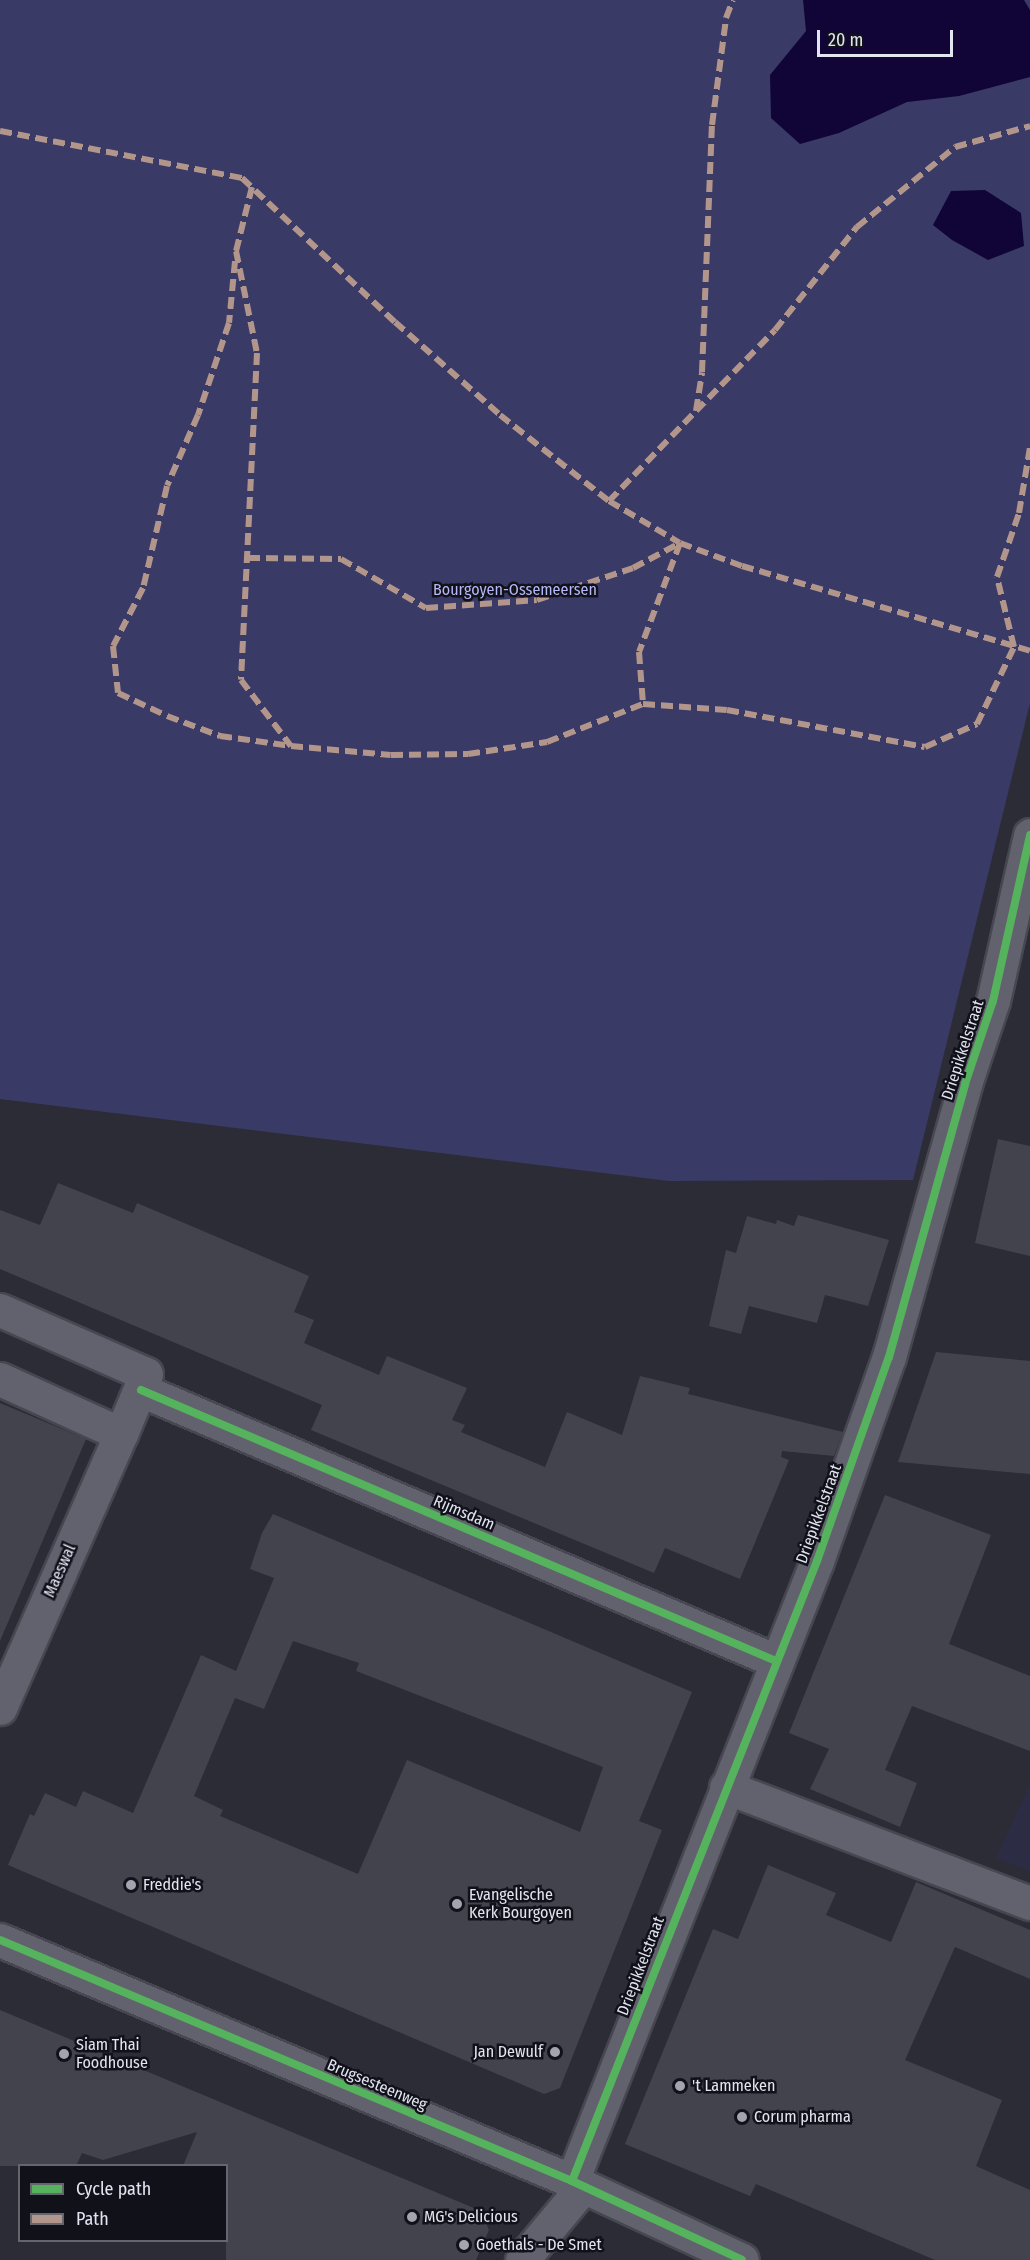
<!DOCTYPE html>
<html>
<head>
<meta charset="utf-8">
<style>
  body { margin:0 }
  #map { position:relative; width:1030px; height:2260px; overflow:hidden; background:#2c2c37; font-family:"Fira Sans Condensed",sans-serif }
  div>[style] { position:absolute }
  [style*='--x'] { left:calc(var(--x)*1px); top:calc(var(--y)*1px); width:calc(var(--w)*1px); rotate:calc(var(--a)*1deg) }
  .built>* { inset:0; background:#2c2d44 }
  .green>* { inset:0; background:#3a3a66 }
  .water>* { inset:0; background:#100536 }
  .building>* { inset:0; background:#43434d }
  .roads { filter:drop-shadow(2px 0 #464750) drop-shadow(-2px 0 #464750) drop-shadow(0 2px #464750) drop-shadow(0 -2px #464750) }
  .minor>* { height:33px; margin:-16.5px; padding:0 16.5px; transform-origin:16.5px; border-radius:16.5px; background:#62626e }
  .quiet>* { height:6px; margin-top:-3px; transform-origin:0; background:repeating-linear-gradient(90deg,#b2968c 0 12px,transparent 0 18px) }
  .cycleway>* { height:8px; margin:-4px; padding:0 4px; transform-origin:4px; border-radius:4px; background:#56b35d }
  .dots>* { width:16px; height:16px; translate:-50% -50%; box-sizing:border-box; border:3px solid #11111a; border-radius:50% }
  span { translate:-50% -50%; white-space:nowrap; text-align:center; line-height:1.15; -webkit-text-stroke:5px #11111a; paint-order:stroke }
  .park-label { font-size:16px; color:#b6b8f8 }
  .street-label { font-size:16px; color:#e3e4f1 }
  .poi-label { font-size:16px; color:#e3e4f1 }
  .left { translate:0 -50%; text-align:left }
  .right { translate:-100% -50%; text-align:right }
  .legend { position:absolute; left:18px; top:2164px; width:210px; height:78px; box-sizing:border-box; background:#11111a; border:2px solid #656570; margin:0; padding:8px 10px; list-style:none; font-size:18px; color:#e3e4f1 }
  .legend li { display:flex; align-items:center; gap:12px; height:30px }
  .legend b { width:30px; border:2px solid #656570 }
  .scale { position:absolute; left:817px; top:30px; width:136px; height:27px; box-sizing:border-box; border:3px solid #e3e4f1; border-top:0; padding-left:8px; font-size:18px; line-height:21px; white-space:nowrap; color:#e3e4f1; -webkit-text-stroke:4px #11111a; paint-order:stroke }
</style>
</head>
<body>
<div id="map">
  <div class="built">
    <i style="clip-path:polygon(1030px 1784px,1030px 1871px,996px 1858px)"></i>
  </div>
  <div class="green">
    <i style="clip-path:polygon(0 0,1030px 0,1030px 703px,913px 1180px,669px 1181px,0 1099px)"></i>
  </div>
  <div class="water">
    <i style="clip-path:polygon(803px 0,1024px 0,1030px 10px,1030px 77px,959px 96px,907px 102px,839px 133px,800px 144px,771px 118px,770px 75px,806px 31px)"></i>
    <i style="clip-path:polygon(985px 190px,1021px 213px,1024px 246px,988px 260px,952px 240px,933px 225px,951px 191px)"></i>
  </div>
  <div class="building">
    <i style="clip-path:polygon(998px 1139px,1030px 1146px,1030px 1256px,975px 1243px)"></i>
    <i style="clip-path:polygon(58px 1183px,133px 1213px,137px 1203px,309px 1276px,294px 1312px,314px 1320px,304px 1343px,379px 1375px,387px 1356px,467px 1388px,452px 1420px,465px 1425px,461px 1432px,545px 1467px,567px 1412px,622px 1435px,640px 1376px,690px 1388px,688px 1394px,843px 1432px,834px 1456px,782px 1451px,781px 1457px,789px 1460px,740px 1579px,665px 1548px,654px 1573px,311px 1430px,322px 1405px,0 1269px,0 1210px,40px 1225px)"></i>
    <i style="clip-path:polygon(798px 1215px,889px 1240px,868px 1306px,825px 1295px,817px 1323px,749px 1306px,741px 1334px,709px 1326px,726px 1250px,736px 1253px,747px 1216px,776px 1224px,777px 1220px,794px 1226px)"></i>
    <i style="clip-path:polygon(936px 1352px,1030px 1361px,1030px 1474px,898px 1462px)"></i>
    <i style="clip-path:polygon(0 1403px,86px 1439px,0 1641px)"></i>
    <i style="clip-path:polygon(885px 1495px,991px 1535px,949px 1644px,1030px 1676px,1030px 1751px,912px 1706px,885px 1770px,917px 1783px,900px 1827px,810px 1789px,829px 1749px,789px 1733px)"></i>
    <i style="clip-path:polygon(evenodd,273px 1514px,692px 1692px,639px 1821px,662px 1830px,560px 2088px,544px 2094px,8px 1865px,30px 1814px,34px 1816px,45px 1793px,76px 1807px,83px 1791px,133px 1813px,201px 1655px,236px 1671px,274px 1578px,250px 1569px,262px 1533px,273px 1514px,293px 1641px,359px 1663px,356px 1671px,603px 1767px,580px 1832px,407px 1760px,358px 1874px,220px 1816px,223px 1810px,194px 1796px,235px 1698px,264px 1709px,293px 1641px)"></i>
    <i style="clip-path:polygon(768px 1865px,836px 1893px,826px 1915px,891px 1942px,916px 1882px,1030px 1930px,1030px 1979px,955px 1947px,905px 2060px,1002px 2100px,976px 2166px,1030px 2190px,1030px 2260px,935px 2260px,756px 2184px,750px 2196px,625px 2144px,713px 1929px,738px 1939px)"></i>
    <i style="clip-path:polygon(0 2010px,481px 2211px,489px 2230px,476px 2260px,226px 2260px,226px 2166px,183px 2166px,197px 2132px,103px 2160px,82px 2153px,76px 2166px,0 2166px)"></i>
  </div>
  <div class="roads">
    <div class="minor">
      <i style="--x:0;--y:1310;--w:159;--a:23.7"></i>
      <i style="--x:146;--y:1374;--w:65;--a:112.6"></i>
      <i style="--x:121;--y:1434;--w:133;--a:-155.6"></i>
      <i style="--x:141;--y:1390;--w:690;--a:23.11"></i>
      <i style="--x:0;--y:1708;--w:300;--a:-66.2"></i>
      <i style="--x:726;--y:1787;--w:325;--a:20.9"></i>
      <i style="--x:0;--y:1940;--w:621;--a:22.85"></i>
      <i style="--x:572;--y:2181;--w:187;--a:24.9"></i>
      <i style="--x:572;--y:2181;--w:667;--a:-68.44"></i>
      <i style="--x:817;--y:1561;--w:216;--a:-70.6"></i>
      <i style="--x:889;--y:1357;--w:283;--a:-74.4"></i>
      <i style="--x:965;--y:1084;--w:88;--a:-71.4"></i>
      <i style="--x:993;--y:1001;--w:170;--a:-77.4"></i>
      <i style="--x:522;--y:2260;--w:94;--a:-50.2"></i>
    </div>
  </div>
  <div class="quiet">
    <i style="--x:0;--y:131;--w:247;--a:11"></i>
    <i style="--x:242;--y:178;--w:210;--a:43.3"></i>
    <i style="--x:395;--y:322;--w:140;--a:41.5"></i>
    <i style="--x:500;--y:415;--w:139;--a:38.3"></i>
    <i style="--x:609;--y:501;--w:82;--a:30.6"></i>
    <i style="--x:680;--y:543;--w:66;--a:20.4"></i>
    <i style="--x:742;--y:566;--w:300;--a:16.4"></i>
    <i style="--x:252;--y:187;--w:66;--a:104"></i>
    <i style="--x:236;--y:251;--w:104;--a:78.4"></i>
    <i style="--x:257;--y:353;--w:327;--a:92.8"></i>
    <i style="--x:241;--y:680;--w:83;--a:52.9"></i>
    <i style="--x:291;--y:746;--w:100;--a:5.1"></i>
    <i style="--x:391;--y:755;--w:77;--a:-0.7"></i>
    <i style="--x:468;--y:754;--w:80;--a:-8.6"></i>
    <i style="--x:547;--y:742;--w:103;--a:-21.6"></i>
    <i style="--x:643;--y:704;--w:84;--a:4.1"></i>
    <i style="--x:727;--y:710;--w:201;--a:10.6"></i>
    <i style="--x:925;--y:747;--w:57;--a:-23.9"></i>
    <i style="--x:977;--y:724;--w:85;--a:-64.3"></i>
    <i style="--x:1014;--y:647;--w:72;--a:-103.7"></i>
    <i style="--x:997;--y:577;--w:68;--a:-71"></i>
    <i style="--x:1019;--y:513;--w:67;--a:-80.5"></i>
    <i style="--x:235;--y:261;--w:62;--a:95.5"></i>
    <i style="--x:229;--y:323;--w:97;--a:108.6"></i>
    <i style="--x:198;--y:415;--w:77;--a:113.6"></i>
    <i style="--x:167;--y:486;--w:105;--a:103.2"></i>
    <i style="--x:143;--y:588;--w:65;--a:117.3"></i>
    <i style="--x:113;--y:646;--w:47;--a:83.9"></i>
    <i style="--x:118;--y:693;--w:54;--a:25.1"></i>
    <i style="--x:167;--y:716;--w:57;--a:20.7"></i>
    <i style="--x:220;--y:736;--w:72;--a:8"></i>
    <i style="--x:696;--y:411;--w:113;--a:-45.7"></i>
    <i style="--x:775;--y:330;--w:132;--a:-51.5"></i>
    <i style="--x:857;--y:227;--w:127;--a:-39.2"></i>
    <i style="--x:955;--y:147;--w:78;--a:-15.6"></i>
    <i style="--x:609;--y:501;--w:125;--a:-46"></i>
    <i style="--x:696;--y:411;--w:39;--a:-81"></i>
    <i style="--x:702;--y:372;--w:247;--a:-87.7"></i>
    <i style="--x:712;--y:125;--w:108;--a:-82.5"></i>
    <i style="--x:726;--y:18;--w:19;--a:-69"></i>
    <i style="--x:248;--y:558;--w:93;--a:0.6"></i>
    <i style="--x:341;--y:559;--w:98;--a:30"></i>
    <i style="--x:426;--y:608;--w:111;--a:-4.1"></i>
    <i style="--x:537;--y:600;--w:101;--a:-18.4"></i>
    <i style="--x:633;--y:568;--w:53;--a:-28"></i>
    <i style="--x:680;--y:543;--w:116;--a:110.6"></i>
    <i style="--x:639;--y:652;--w:52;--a:85.6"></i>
  </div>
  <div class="cycleway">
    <i style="--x:141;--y:1390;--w:690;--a:23.11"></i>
    <i style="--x:0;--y:1940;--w:621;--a:22.85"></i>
    <i style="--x:572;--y:2181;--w:187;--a:24.9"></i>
    <i style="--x:572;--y:2181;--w:667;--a:-68.44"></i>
    <i style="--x:817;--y:1561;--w:216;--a:-70.6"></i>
    <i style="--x:889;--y:1357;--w:283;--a:-74.4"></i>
    <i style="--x:965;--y:1084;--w:88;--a:-71.4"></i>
    <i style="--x:993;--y:1001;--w:170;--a:-77.4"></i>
  </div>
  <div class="dots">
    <i style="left:131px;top:1885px;background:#a3a4b0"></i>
    <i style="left:457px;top:1904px;background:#a3a4b0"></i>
    <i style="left:555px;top:2052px;background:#a3a4b0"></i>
    <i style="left:64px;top:2054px;background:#a3a4b0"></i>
    <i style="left:680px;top:2086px;background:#a3a4b0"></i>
    <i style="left:742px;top:2117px;background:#a3a4b0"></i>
    <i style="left:412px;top:2217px;background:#a3a4b0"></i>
    <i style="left:464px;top:2245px;background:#a3a4b0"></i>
  </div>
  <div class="park-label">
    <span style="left:515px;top:590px">Bourgoyen-Ossemeersen</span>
  </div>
  <div class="street-label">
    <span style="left:963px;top:1050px;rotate:-72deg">Driepikkelstraat</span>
    <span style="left:464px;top:1513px;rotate:23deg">Rijmsdam</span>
    <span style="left:819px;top:1514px;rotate:-70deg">Driepikkelstraat</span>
    <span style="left:60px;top:1571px;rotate:-66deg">Maeswal</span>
    <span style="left:641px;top:1966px;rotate:-69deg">Driepikkelstraat</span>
    <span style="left:377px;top:2085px;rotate:23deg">Brugsesteenweg</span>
  </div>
  <div class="poi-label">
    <span class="left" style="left:143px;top:1885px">Freddie's</span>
    <span class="left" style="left:469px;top:1904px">Evangelische<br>Kerk Bourgoyen</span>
    <span class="left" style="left:76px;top:2054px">Siam Thai<br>Foodhouse</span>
    <span class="right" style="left:543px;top:2052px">Jan Dewulf</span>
    <span class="left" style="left:692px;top:2086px">'t Lammeken</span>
    <span class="left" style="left:754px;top:2117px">Corum pharma</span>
    <span class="left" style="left:424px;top:2217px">MG's Delicious</span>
    <span class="left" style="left:476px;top:2245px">Goethals - De Smet</span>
  </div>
  <ul class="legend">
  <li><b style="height:8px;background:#56b35d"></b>Cycle path</li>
  <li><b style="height:8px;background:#b2968c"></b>Path</li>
  </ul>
  <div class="scale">20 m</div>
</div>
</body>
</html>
